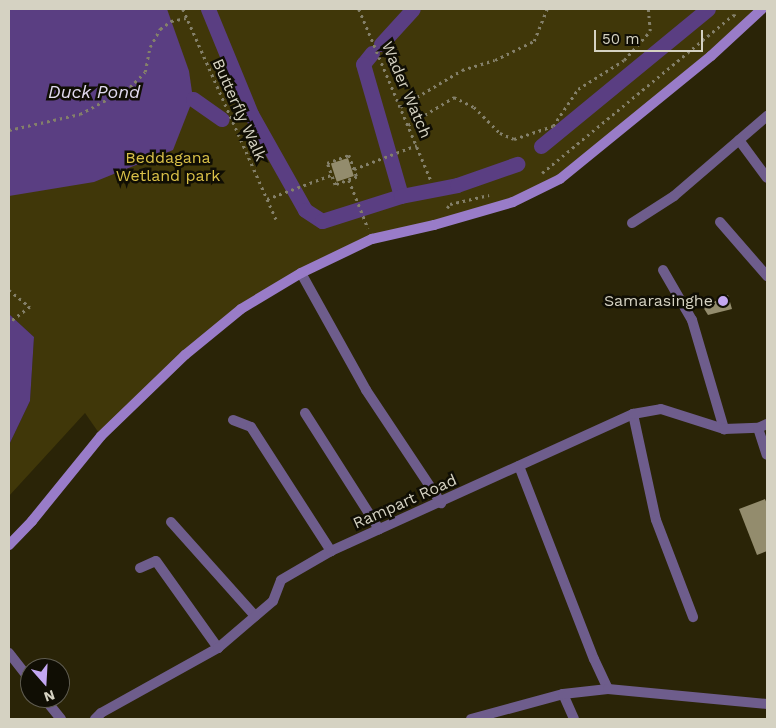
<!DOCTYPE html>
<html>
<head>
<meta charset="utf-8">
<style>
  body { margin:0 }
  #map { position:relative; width:776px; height:728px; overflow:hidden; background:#2a2407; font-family:"Work Sans",sans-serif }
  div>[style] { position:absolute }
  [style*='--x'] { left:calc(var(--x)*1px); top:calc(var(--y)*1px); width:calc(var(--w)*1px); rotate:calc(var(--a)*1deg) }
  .green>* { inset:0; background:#403709 }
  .water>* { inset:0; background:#5a3e82 }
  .canal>* { height:15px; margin:-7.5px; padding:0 7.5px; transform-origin:7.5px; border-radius:7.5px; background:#5a3e82 }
  .building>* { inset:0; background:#938c6d; transform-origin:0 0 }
  .path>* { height:2.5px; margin-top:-1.25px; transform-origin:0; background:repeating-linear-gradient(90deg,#84806a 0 2.5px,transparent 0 6.5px) }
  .street>* { height:10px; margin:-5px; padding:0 5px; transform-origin:5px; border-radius:5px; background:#6e5d8c }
  .secondary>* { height:10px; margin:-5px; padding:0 5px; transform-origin:5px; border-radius:5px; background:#997cc8 }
  .dots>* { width:14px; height:14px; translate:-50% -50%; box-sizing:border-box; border:2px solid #100e04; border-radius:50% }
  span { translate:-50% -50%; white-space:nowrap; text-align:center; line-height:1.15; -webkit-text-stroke:5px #100e04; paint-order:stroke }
  .street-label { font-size:16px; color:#d5d2c2 }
  .park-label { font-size:16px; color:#dac148 }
  .poi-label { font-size:16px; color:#d5d2c2 }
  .right { translate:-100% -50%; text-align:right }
  .water-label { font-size:18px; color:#e2dbf0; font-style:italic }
  .frame { position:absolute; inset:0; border:10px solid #d5d2c2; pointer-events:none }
  .north { position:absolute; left:20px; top:658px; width:50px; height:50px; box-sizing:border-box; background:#100e04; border:1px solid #5f5c50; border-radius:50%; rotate:161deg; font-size:14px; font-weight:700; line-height:20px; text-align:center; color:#d5d2c2 }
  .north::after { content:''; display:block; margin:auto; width:18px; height:22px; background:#c3a7f2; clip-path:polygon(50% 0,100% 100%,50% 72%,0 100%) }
  .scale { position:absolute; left:594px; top:30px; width:109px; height:22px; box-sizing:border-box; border:2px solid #d5d2c2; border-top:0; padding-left:6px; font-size:15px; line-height:18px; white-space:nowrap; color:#d5d2c2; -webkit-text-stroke:4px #100e04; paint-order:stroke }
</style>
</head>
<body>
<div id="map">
  <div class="green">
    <i style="clip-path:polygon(9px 9px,762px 9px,560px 179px,513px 202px,372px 239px,241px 309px,101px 436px,85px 413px,9px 496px,9px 445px,30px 401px,34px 337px,9px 314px)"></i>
  </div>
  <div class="water">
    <i style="clip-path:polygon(9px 9px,167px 9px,189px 71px,193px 99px,173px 150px,94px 182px,9px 196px)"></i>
    <i style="clip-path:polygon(9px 314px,34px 337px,30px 401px,9px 445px)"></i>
  </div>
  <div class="canal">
    <i style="--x:208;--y:9;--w:113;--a:67.7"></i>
    <i style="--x:251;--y:114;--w:110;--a:60.6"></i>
    <i style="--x:305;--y:210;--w:20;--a:33"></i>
    <i style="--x:322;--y:221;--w:83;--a:-17.6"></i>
    <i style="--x:381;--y:44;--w:47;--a:-47.6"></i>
    <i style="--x:372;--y:53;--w:14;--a:129"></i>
    <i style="--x:363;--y:64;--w:137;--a:73.9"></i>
    <i style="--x:401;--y:196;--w:57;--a:-11.1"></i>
    <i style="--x:457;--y:185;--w:64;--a:-19.3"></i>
    <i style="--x:193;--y:99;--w:35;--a:35"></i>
    <i style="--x:541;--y:146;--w:216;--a:-39.4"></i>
  </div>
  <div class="building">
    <i style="left:348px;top:158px;width:19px;height:18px;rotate:72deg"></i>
    <i style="clip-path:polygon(728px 295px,732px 309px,708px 315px,703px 307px)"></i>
    <i style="clip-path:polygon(765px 499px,767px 504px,767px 551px,757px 555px,739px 509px)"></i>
  </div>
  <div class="path">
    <i style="--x:183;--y:9;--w:230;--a:66.1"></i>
    <i style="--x:359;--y:9;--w:186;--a:67.2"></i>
    <i style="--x:400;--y:107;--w:72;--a:-30.8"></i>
    <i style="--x:462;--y:70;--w:34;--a:-17"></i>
    <i style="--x:495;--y:60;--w:43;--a:-26"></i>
    <i style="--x:534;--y:41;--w:35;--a:-68"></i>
    <i style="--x:408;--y:125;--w:54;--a:-31.3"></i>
    <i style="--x:454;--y:97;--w:22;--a:27"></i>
    <i style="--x:474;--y:107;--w:37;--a:45"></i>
    <i style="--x:500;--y:133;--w:15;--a:23"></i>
    <i style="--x:514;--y:139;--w:41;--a:-18.4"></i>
    <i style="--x:553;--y:126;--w:45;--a:-56"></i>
    <i style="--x:578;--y:89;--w:54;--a:-32.2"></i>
    <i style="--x:624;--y:60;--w:39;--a:-48"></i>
    <i style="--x:650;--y:31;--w:22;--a:-95"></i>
    <i style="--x:9;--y:130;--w:73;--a:-12.7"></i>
    <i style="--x:80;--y:114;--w:57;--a:-28.4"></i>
    <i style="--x:130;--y:87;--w:21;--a:-45"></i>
    <i style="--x:145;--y:72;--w:25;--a:-79"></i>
    <i style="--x:150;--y:47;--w:21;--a:-61"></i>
    <i style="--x:160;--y:29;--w:14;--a:-36"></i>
    <i style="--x:171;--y:21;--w:15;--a:-11"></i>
    <i style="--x:349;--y:155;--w:23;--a:70"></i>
    <i style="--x:357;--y:177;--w:23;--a:160"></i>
    <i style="--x:335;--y:185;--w:23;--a:-110"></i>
    <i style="--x:327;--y:163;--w:23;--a:-20"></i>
    <i style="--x:354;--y:169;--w:67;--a:-20.9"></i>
    <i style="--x:542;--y:173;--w:248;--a:-39.6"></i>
    <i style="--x:733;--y:15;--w:4;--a:14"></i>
    <i style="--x:349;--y:180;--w:52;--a:68.4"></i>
    <i style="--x:267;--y:199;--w:68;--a:-20.6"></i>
    <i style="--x:447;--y:208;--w:5;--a:-53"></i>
    <i style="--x:450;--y:204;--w:40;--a:-13"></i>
    <i style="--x:9;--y:290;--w:27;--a:39"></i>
    <i style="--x:30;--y:307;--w:26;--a:143"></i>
  </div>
  <div class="street">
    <i style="--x:739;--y:140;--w:47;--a:53.6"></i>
    <i style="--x:720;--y:222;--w:72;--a:49"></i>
    <i style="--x:632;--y:223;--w:50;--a:-32.7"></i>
    <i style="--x:674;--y:196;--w:123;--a:-40.7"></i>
    <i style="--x:663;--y:270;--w:58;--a:59.9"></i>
    <i style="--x:692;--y:320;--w:114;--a:73.6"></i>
    <i style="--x:301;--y:273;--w:134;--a:60.9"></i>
    <i style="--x:366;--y:390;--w:136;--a:56.4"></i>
    <i style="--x:305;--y:413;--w:138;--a:57.5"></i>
    <i style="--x:633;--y:414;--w:108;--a:77.8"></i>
    <i style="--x:656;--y:520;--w:104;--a:69.1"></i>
    <i style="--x:233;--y:420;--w:19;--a:21"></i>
    <i style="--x:251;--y:427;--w:148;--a:57.2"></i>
    <i style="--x:758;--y:428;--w:28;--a:72"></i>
    <i style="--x:519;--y:466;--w:207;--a:68.8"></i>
    <i style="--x:594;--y:659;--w:33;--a:65"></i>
    <i style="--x:171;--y:522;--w:126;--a:48.2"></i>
    <i style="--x:140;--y:568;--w:17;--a:-24"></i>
    <i style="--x:156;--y:561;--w:107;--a:54.5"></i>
    <i style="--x:9;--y:653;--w:34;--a:52"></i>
    <i style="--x:563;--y:694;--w:27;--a:66"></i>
    <i style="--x:44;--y:698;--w:27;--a:51"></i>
    <i style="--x:95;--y:719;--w:8;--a:-45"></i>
    <i style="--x:101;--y:713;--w:134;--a:-29.1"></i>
    <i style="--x:218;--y:648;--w:72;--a:-40.5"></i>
    <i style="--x:273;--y:601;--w:22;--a:-69"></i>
    <i style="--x:281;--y:580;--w:58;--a:-30.1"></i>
    <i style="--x:331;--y:551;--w:332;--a:-24.4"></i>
    <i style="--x:633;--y:414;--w:28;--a:-10"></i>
    <i style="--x:661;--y:409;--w:66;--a:17.6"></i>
    <i style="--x:724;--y:429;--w:34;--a:-2"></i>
    <i style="--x:758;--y:428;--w:10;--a:-24"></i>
    <i style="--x:471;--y:719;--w:95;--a:-15.2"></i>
    <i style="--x:563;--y:694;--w:45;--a:-6.3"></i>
    <i style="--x:608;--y:689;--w:160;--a:5.4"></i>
  </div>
  <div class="secondary">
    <i style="--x:9;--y:545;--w:33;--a:-46"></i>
    <i style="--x:32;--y:521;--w:109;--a:-50.9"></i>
    <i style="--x:101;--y:436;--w:117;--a:-44"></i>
    <i style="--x:185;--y:355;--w:72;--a:-39.4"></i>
    <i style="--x:241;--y:309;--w:70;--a:-31"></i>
    <i style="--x:301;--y:273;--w:79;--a:-25.6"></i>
    <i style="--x:372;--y:239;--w:64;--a:-12.7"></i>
    <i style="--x:434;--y:225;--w:82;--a:-16.2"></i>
    <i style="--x:513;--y:202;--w:52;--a:-26.1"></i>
    <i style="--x:560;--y:179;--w:195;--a:-39.2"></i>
    <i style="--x:711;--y:56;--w:69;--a:-42.7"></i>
  </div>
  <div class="dots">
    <i style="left:723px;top:301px;background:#c3a7f2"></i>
  </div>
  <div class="street-label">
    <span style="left:406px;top:90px;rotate:67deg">Wader Watch</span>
    <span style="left:239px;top:110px;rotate:66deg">Butterfly Walk</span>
    <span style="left:405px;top:502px;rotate:-24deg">Rampart Road</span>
  </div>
  <div class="park-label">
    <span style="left:168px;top:167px">Beddagana<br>Wetland park</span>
  </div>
  <div class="poi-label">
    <span class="right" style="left:713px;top:301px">Samarasinghe</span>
  </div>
  <div class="water-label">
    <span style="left:94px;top:92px">Duck Pond</span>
  </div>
  <div class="frame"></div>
  <div class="north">N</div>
  <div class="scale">50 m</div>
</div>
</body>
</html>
